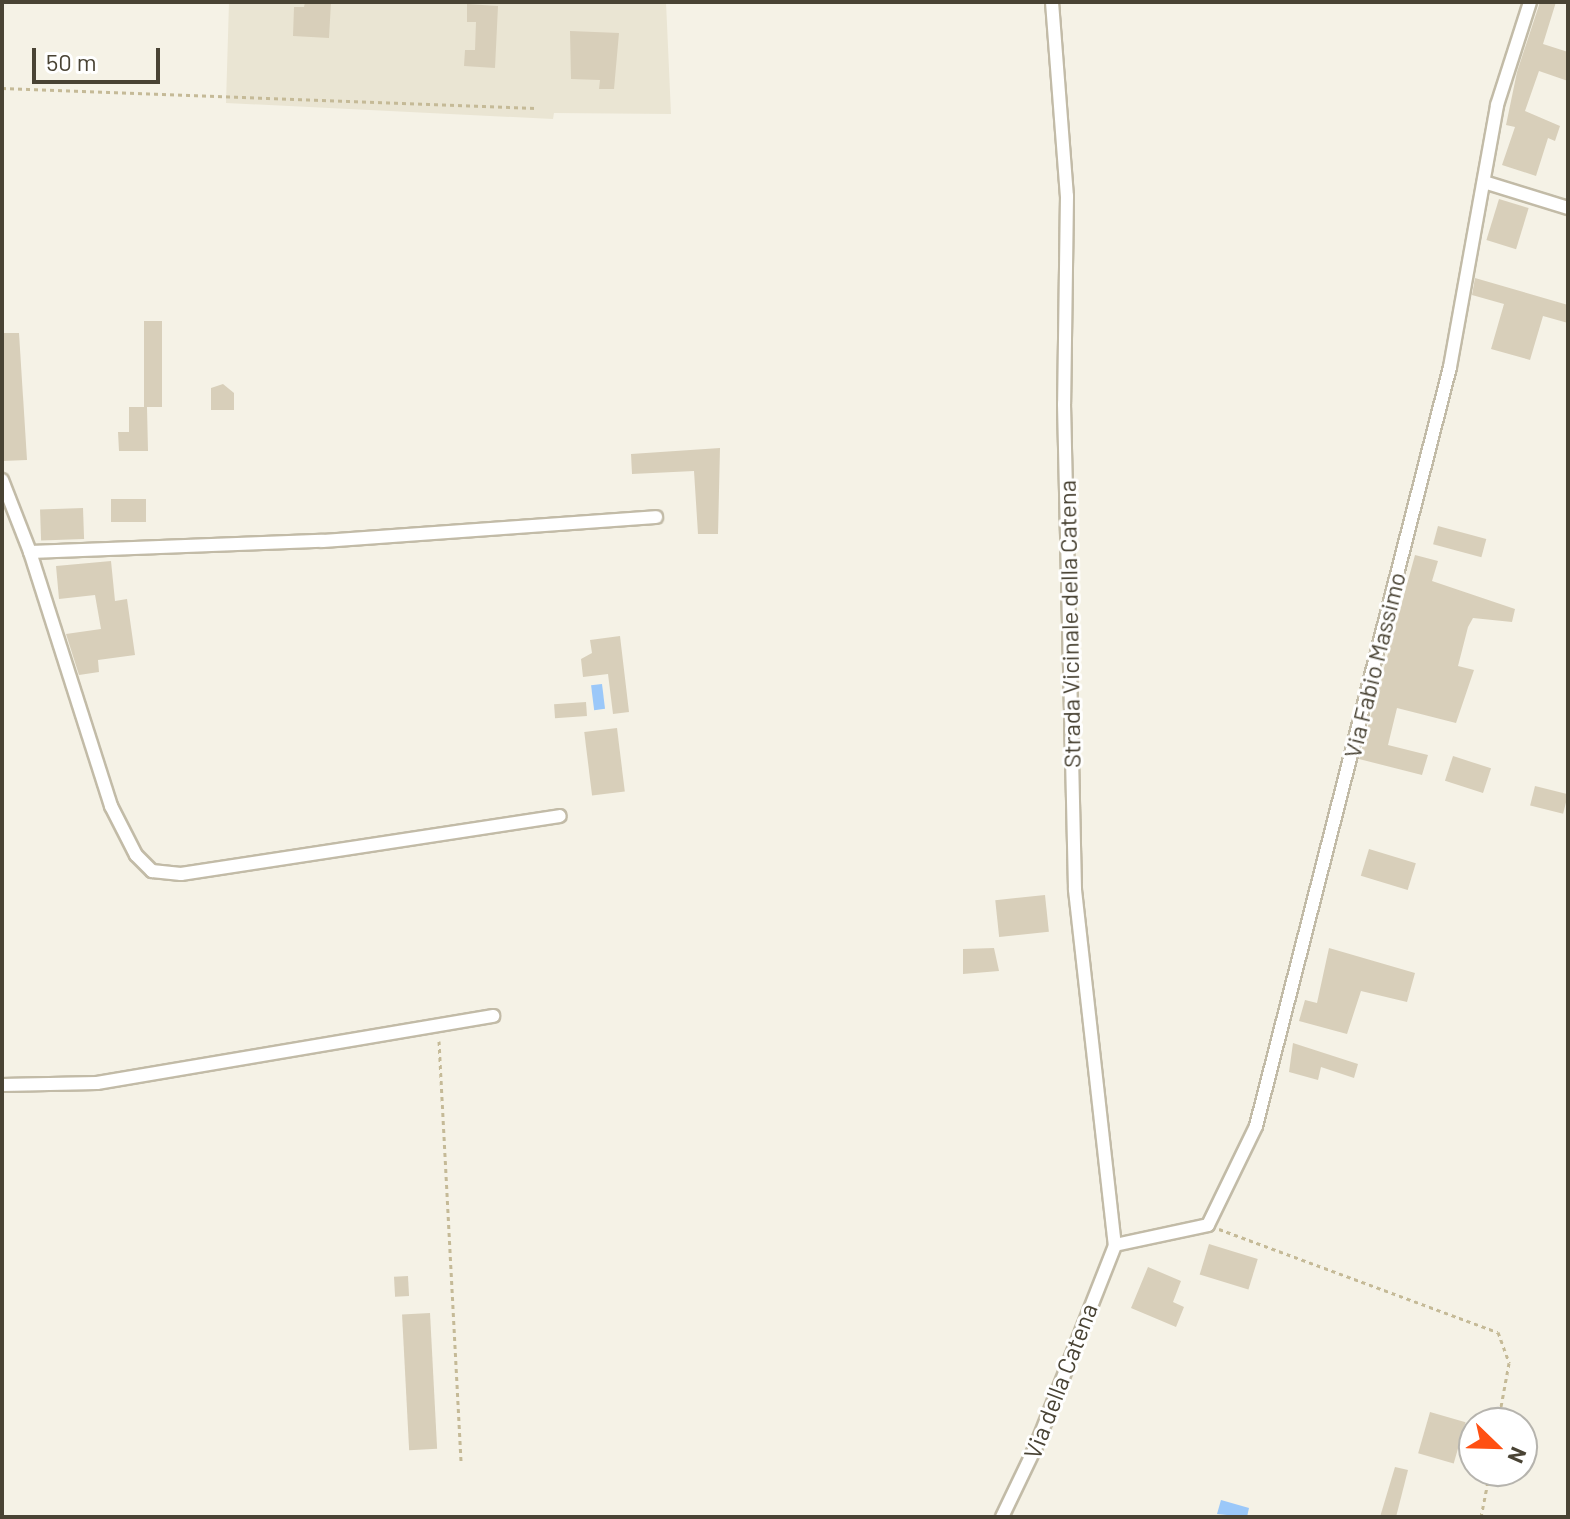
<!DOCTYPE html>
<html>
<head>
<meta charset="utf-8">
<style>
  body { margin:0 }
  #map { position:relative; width:1570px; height:1519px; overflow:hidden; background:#f5f2e6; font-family:Barlow,sans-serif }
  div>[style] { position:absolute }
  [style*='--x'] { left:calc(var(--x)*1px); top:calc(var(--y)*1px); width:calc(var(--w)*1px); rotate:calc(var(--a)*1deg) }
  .residential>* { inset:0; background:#eae5d3 }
  .water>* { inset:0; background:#9bc8f9; transform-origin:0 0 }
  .building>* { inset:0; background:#d8cfba; transform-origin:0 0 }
  .path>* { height:3px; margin-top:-1.5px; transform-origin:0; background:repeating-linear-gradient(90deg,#c5ba97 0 4px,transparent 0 8px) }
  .roads { filter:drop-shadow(2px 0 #c2bba7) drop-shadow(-2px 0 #c2bba7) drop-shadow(0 2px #c2bba7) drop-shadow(0 -2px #c2bba7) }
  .street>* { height:12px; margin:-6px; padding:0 6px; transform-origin:6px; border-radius:6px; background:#fff }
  span { translate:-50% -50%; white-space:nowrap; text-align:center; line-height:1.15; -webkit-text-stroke:6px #fff; paint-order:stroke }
  .street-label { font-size:24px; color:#494334 }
  .frame { position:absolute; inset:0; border:4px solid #494334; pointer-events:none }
  .north { position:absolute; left:1458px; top:1407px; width:80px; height:80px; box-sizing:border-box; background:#fff; border:2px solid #b6b4ae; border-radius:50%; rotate:113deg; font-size:22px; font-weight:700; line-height:32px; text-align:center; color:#494334 }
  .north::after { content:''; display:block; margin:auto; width:28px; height:36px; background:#ff5013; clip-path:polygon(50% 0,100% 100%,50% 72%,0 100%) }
  .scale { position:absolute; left:32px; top:48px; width:128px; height:36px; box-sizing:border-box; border:4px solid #494334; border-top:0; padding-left:10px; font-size:24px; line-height:28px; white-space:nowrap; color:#494334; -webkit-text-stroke:6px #fff; paint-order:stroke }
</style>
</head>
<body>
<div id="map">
  <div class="residential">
    <i style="clip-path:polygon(229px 2px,666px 2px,671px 114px,554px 113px,553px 119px,226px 103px)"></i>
  </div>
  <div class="water">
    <i style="left:602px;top:684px;width:25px;height:11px;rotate:83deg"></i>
    <i style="clip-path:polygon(1221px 1500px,1249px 1508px,1247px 1517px,1217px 1514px)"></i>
  </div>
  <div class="building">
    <i style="clip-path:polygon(305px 2px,331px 2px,329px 38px,293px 36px,294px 7px,304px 7px)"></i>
    <i style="clip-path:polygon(1540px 2px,1556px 2px,1543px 44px,1568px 52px,1568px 81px,1539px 71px,1525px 111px,1560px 126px,1555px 141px,1548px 138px,1536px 176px,1502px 165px,1515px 127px,1506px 125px,1517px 72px)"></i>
    <i style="clip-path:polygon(467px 4px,498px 6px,495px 68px,464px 66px,465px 50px,475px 50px,476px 22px,467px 22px)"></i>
    <i style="clip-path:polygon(570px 31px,619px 33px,614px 89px,599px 89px,600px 80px,571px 79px)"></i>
    <i style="left:1499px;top:199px;width:31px;height:43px;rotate:17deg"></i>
    <i style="clip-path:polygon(1475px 278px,1568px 305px,1568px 323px,1543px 316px,1530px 360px,1491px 349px,1504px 304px,1472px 295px)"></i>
    <i style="left:144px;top:321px;width:18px;height:86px"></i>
    <i style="clip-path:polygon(2px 333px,19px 333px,27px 460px,2px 461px)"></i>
    <i style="clip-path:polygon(223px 384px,234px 393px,234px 410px,211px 410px,211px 388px)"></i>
    <i style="clip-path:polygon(129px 407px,147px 407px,148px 451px,119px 451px,118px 432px,129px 432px)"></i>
    <i style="clip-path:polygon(720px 448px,718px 534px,698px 534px,694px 471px,632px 474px,631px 454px)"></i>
    <i style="left:111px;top:499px;width:35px;height:23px"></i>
    <i style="left:83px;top:508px;width:31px;height:43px;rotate:88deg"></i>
    <i style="left:1438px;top:526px;width:50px;height:19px;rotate:15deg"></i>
    <i style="clip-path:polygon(1415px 555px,1438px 561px,1432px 581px,1515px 609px,1512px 622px,1473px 618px,1468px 627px,1458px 666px,1474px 670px,1456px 723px,1397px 708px,1388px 745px,1428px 755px,1422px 775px,1359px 759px)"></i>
    <i style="clip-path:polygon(111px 561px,115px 601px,127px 599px,135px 655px,98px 660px,99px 672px,79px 675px,66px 634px,101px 629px,95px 595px,59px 599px,56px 566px)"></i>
    <i style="clip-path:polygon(620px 636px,629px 712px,613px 714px,608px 674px,583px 677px,581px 659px,592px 653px,590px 640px)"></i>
    <i style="left:586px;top:702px;width:14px;height:32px;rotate:86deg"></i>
    <i style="left:617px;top:728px;width:64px;height:33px;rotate:83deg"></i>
    <i style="left:1453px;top:756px;width:40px;height:26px;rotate:18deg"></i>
    <i style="left:1535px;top:786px;width:34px;height:20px;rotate:14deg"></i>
    <i style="left:1369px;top:849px;width:49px;height:28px;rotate:17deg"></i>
    <i style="left:1045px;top:895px;width:37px;height:50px;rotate:84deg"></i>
    <i style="clip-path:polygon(994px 948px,999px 971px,963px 974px,963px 949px)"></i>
    <i style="clip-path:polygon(1329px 948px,1415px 973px,1407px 1002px,1361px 991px,1347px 1034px,1299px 1021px,1305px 1000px,1317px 1003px)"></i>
    <i style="clip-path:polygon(1293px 1043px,1358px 1064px,1354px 1078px,1321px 1067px,1318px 1080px,1289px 1072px)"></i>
    <i style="left:1209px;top:1244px;width:51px;height:32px;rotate:17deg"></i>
    <i style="clip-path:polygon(1148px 1267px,1181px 1281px,1173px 1302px,1184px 1307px,1176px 1327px,1131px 1308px)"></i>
    <i style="left:408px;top:1276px;width:20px;height:14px;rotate:87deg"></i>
    <i style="left:430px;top:1313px;width:136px;height:28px;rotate:87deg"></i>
    <i style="left:1430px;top:1412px;width:37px;height:43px;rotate:16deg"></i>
    <i style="clip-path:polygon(1395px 1467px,1408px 1470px,1396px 1517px,1380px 1517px)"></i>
  </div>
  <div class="path">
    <i style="--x:2;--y:88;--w:534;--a:2.14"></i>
    <i style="--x:439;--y:1041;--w:423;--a:87"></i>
    <i style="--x:1219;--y:1229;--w:297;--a:20.3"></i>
    <i style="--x:1498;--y:1332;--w:33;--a:70"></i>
    <i style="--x:1509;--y:1363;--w:61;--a:100.4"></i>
    <i style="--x:1481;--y:1517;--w:47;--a:-78.9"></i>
  </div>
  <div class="roads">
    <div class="street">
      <i style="--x:1052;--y:2;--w:195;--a:85.6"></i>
      <i style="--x:1067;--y:196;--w:208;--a:90.8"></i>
      <i style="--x:1064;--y:404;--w:486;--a:88.7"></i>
      <i style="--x:1075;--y:890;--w:357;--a:83.6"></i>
      <i style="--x:1484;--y:182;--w:88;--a:17.2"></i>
      <i style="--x:2;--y:480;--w:77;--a:68.7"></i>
      <i style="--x:30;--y:552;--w:267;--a:72.3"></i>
      <i style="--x:111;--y:806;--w:55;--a:63"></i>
      <i style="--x:136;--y:855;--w:23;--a:45"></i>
      <i style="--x:152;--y:871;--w:29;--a:6"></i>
      <i style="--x:181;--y:874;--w:383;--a:-8.7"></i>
      <i style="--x:30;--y:552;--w:292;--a:-2.2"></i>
      <i style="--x:322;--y:541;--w:335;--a:-4.1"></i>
      <i style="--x:2;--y:1085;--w:95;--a:-1.2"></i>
      <i style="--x:97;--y:1083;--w:402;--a:-9.6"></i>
      <i style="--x:1115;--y:1245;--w:95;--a:-12.1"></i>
      <i style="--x:1208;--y:1225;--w:110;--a:-64.1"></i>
      <i style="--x:1256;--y:1126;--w:783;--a:-75.66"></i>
      <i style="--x:1450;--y:367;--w:266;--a:-79.8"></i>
      <i style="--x:1497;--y:105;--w:108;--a:-72.2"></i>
      <i style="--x:1002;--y:1517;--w:79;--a:-64.4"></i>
      <i style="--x:1036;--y:1446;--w:216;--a:-68.5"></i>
    </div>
  </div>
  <div class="street-label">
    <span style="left:1069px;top:624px;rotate:-91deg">Strada Vicinale della Catena</span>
    <span style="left:1374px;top:665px;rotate:-76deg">Via Fabio Massimo</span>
    <span style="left:1060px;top:1381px;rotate:-69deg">Via della Catena</span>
  </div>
  <div class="frame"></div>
  <div class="north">N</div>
  <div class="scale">50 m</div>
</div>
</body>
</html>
